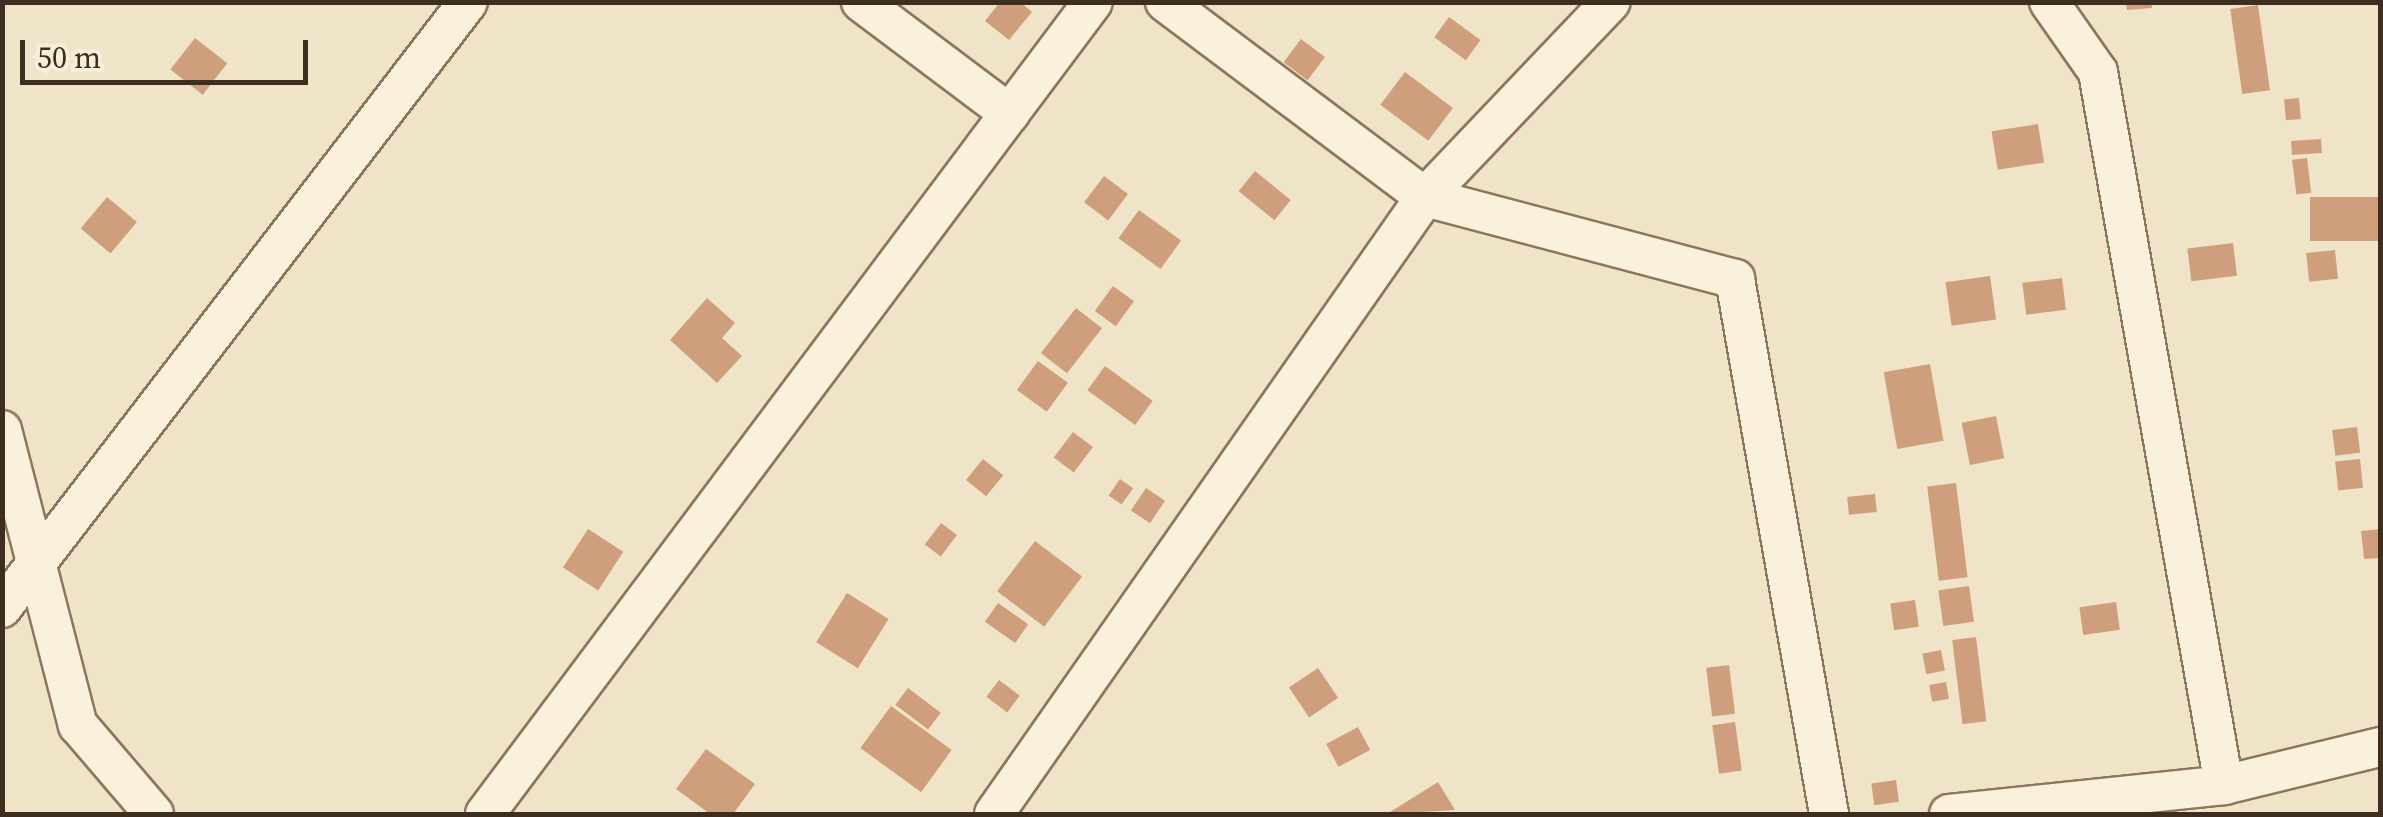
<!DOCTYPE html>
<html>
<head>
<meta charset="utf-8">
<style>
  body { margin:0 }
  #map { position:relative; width:2383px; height:817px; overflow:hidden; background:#f0e4c8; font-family:"Source Serif 4",serif }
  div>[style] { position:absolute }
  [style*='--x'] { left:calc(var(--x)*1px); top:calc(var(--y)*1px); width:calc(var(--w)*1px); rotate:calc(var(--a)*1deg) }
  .building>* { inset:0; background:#cf9f7d; transform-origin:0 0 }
  .roads { filter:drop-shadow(2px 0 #8d765c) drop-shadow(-2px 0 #8d765c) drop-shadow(0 2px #8d765c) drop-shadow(0 -2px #8d765c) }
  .minor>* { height:38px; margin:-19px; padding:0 19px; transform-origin:19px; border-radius:19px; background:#faf1dc }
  span { translate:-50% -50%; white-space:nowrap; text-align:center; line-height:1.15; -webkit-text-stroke:8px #f7eed8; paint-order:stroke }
  .frame { position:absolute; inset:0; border:5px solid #3d2e20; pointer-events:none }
  .scale { position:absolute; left:20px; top:40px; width:288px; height:45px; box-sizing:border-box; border:5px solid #3d2e20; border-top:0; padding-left:12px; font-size:30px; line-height:35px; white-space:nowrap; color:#3d2e20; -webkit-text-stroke:8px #f7eed8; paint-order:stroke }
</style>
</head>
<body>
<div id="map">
  <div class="building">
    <i style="clip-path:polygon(1000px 2px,1020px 2px,1032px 12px,1009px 40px,985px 21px)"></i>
    <i style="clip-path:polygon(2126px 2px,2151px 2px,2152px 8px,2127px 10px)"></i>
    <i style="left:2258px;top:5px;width:86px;height:28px;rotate:82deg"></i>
    <i style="left:1449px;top:17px;width:39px;height:25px;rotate:36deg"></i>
    <i style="left:195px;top:38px;width:41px;height:40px;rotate:38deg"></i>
    <i style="left:1301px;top:39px;width:30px;height:29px;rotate:37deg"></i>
    <i style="left:1405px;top:72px;width:60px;height:41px;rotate:37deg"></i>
    <i style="left:2299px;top:98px;width:21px;height:15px;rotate:85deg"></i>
    <i style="left:2038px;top:124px;width:39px;height:47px;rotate:81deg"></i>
    <i style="left:2321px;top:139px;width:14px;height:30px;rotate:86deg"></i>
    <i style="left:2307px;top:158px;width:35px;height:15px;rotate:83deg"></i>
    <i style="left:1255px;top:171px;width:46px;height:26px;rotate:39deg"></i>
    <i style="left:1104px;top:176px;width:30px;height:33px;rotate:37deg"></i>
    <i style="left:107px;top:197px;width:39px;height:41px;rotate:40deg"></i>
    <i style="left:2380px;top:197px;width:44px;height:70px;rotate:90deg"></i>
    <i style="left:1139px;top:210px;width:52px;height:35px;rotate:36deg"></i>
    <i style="left:2233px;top:243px;width:33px;height:46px;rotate:83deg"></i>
    <i style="left:2335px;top:250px;width:29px;height:29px;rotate:84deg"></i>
    <i style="left:1990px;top:276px;width:44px;height:45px;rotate:82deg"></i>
    <i style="left:2062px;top:278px;width:32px;height:40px;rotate:83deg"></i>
    <i style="left:1113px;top:286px;width:26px;height:31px;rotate:36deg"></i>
    <i style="clip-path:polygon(707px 298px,735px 323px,722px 338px,742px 356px,717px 383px,670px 340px)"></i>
    <i style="left:1076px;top:308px;width:33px;height:57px;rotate:38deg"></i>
    <i style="left:1038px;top:361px;width:37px;height:36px;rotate:36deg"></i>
    <i style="left:1930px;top:364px;width:78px;height:47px;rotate:80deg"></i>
    <i style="left:1105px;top:366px;width:59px;height:30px;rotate:36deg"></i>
    <i style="left:1996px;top:416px;width:43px;height:35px;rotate:79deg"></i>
    <i style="left:2357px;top:427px;width:26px;height:25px;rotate:83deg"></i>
    <i style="left:1073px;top:432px;width:25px;height:32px;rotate:37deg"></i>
    <i style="left:983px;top:459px;width:26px;height:27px;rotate:39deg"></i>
    <i style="left:2360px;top:459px;width:29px;height:25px;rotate:84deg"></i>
    <i style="left:1120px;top:479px;width:16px;height:20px;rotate:35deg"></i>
    <i style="left:1956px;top:483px;width:95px;height:29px;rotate:83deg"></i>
    <i style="left:1146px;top:488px;width:23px;height:27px;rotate:34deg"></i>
    <i style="left:1875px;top:494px;width:18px;height:28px;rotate:84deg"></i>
    <i style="left:941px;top:523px;width:20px;height:27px;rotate:37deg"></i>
    <i style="left:588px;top:529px;width:42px;height:46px;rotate:33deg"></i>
    <i style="clip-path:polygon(2380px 529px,2380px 558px,2364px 559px,2361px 531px)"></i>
    <i style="left:1035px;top:541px;width:59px;height:63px;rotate:37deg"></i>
    <i style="left:1969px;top:586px;width:36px;height:31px;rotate:82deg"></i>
    <i style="left:847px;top:593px;width:49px;height:58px;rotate:32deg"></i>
    <i style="left:1915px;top:600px;width:27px;height:25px;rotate:82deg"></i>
    <i style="left:2116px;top:602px;width:28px;height:37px;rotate:82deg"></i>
    <i style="left:998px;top:603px;width:37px;height:23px;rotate:35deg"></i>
    <i style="left:1976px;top:637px;width:85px;height:24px;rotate:83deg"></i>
    <i style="left:1941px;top:650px;width:21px;height:19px;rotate:79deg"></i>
    <i style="left:1729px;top:665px;width:49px;height:23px;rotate:83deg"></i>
    <i style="left:1318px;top:668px;width:36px;height:35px;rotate:56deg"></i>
    <i style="left:999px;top:680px;width:26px;height:21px;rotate:37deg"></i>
    <i style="left:1946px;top:682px;width:17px;height:17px;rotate:80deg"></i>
    <i style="left:908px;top:688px;width:41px;height:21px;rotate:37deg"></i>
    <i style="left:891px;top:706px;width:75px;height:52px;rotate:36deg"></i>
    <i style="left:1735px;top:722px;width:49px;height:23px;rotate:82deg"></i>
    <i style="left:1358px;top:727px;width:26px;height:36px;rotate:62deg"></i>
    <i style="clip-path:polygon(706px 749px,755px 784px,733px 814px,710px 814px,676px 789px)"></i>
    <i style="left:1896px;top:780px;width:22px;height:25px;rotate:82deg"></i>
    <i style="clip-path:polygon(1438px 782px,1455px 810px,1387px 814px)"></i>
  </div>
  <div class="roads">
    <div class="minor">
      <i style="--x:861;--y:2;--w:186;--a:36.9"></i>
      <i style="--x:1165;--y:2;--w:325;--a:36.9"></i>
      <i style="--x:1425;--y:197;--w:321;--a:14.8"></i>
      <i style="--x:1735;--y:279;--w:543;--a:80.03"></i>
      <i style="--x:2049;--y:2;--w:85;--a:55"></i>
      <i style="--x:2098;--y:72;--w:724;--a:79.98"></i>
      <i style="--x:2;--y:430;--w:305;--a:75.6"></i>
      <i style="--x:78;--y:725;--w:117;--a:49.5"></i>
      <i style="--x:2;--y:608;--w:764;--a:-52.44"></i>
      <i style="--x:485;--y:814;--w:1014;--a:-53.18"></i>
      <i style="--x:994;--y:814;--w:753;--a:-55.06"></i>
      <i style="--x:1425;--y:197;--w:269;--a:-46.4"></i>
      <i style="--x:1949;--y:814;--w:277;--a:-6"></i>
      <i style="--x:2224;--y:785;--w:161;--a:-13.7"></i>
    </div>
  </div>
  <div class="frame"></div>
  <div class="scale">50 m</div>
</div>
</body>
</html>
